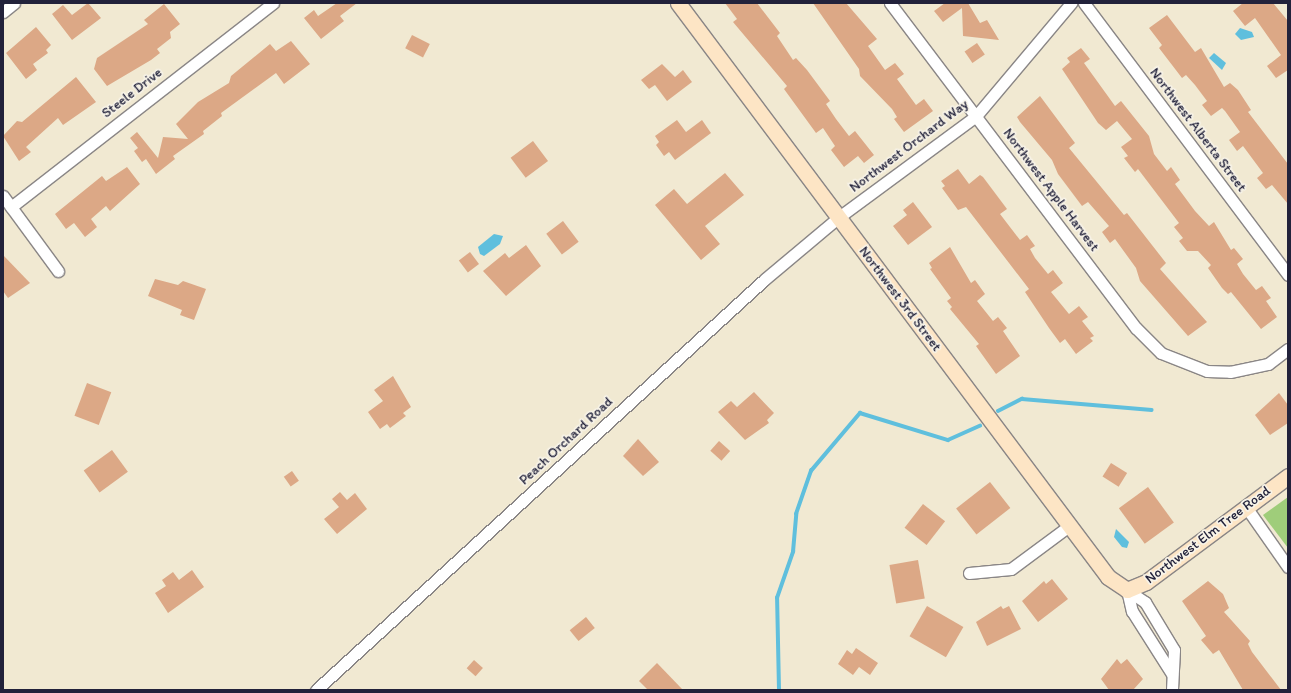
<!DOCTYPE html>
<html>
<head>
<meta charset="utf-8">
<style>
  body { margin:0 }
  #map { position:relative; width:1291px; height:693px; overflow:hidden; background:#f1e9d2; font-family:Itim,sans-serif }
  div>[style] { position:absolute }
  [style*='--x'] { left:calc(var(--x)*1px); top:calc(var(--y)*1px); width:calc(var(--w)*1px); rotate:calc(var(--a)*1deg) }
  .green>* { inset:0; background:#9fcd7a }
  .water>* { inset:0; background:#5fbfdd }
  .stream>* { height:3.5px; margin:-1.75px; padding:0 1.75px; transform-origin:1.75px; border-radius:1.75px; background:#5fbfdd }
  .building>* { inset:0; background:#dca886; transform-origin:0 0 }
  .roads { filter:drop-shadow(1px 0 #8a8686) drop-shadow(-1px 0 #8a8686) drop-shadow(0 1px #8a8686) drop-shadow(0 -1px #8a8686) }
  .street>* { height:11px; margin:-5.5px; padding:0 5.5px; transform-origin:5.5px; border-radius:5.5px; background:#fff }
  .secondary>* { height:15px; margin:-7.5px; padding:0 7.5px; transform-origin:7.5px; border-radius:7.5px; background:#fde5c5 }
  span { translate:-50% -50%; white-space:nowrap; text-align:center; line-height:1.15; -webkit-text-stroke:3.5px #f7f3e8; paint-order:stroke }
  .street-label { font-size:14px; color:#22223b }
  .frame { position:absolute; inset:0; border:4px solid #22223b; pointer-events:none }
</style>
</head>
<body>
<div id="map">
  <div class="green">
    <i style="clip-path:polygon(1288px 497px,1288px 548px,1263px 515px)"></i>
  </div>
  <div class="water">
    <i style="clip-path:polygon(1240px 28px,1252px 32px,1254px 37px,1241px 40px,1235px 34px)"></i>
    <i style="clip-path:polygon(1214px 53px,1226px 63px,1222px 70px,1209px 58px)"></i>
    <i style="clip-path:polygon(494px 234px,503px 236px,500px 244px,484px 256px,480px 254px,478px 247px)"></i>
    <i style="clip-path:polygon(1116px 529px,1129px 542px,1127px 548px,1122px 547px,1114px 537px)"></i>
  </div>
  <div class="stream">
    <i style="--x:998;--y:411;--w:27;--a:-27"></i>
    <i style="--x:1022;--y:399;--w:130;--a:4.8"></i>
    <i style="--x:779;--y:690;--w:92;--a:-91.2"></i>
    <i style="--x:777;--y:598;--w:49;--a:-70.8"></i>
    <i style="--x:793;--y:552;--w:38;--a:-85"></i>
    <i style="--x:796;--y:514;--w:46;--a:-70.8"></i>
    <i style="--x:811;--y:471;--w:76;--a:-49.8"></i>
    <i style="--x:860;--y:413;--w:92;--a:17.1"></i>
    <i style="--x:948;--y:440;--w:35;--a:-24"></i>
  </div>
  <div class="building">
    <i style="clip-path:polygon(88px 3px,101px 18px,72px 40px,52px 14px,63px 5px,72px 15px)"></i>
    <i style="clip-path:polygon(337px 3px,357px 3px,340px 16px,344px 21px,321px 39px,304px 18px,314px 10px,318px 16px)"></i>
    <i style="clip-path:polygon(725px 3px,757px 3px,780px 33px,777px 36px,793px 60px,796px 58px,807px 70px,830px 101px,826px 104px,836px 119px,849px 136px,855px 131px,874px 155px,864px 163px,858px 156px,844px 167px,831px 150px,835px 146px,823px 128px,816px 133px,784px 89px,787px 86px,733px 22px,737px 19px)"></i>
    <i style="clip-path:polygon(813px 3px,846px 3px,877px 39px,868px 46px,885px 70px,895px 63px,904px 74px,897px 79px,916px 105px,924px 99px,933px 111px,904px 132px,894px 119px,897px 117px,892px 109px,860px 76px,859px 69px)"></i>
    <i style="clip-path:polygon(945px 3px,968px 3px,980px 23px,987px 20px,999px 40px,963px 36px,962px 8px,943px 22px,934px 11px)"></i>
    <i style="clip-path:polygon(1243px 3px,1273px 3px,1288px 21px,1288px 70px,1276px 78px,1267px 66px,1281px 55px,1255px 18px,1245px 26px,1233px 11px)"></i>
    <i style="clip-path:polygon(164px 4px,180px 24px,170px 32px,171px 38px,157px 49px,160px 53px,151px 60px,107px 86px,94px 69px,97px 58px,148px 24px,144px 20px)"></i>
    <i style="clip-path:polygon(1167px 15px,1195px 52px,1201px 48px,1224px 87px,1230px 83px,1238px 90px,1251px 110px,1248px 112px,1288px 164px,1288px 204px,1272px 185px,1266px 189px,1257px 178px,1263px 173px,1243px 146px,1237px 151px,1229px 140px,1240px 132px,1225px 111px,1222px 108px,1211px 116px,1202px 105px,1207px 101px,1195px 85px,1186px 75px,1182px 78px,1159px 48px,1162px 45px,1149px 28px)"></i>
    <i style="clip-path:polygon(36px 27px,51px 45px,46px 50px,48px 53px,33px 64px,37px 70px,26px 79px,6px 53px)"></i>
    <i style="left:412px;top:35px;width:20px;height:15px;rotate:27deg"></i>
    <i style="clip-path:polygon(291px 41px,310px 64px,284px 84px,276px 73px,221px 113px,222px 116px,203px 131px,204px 134px,173px 156px,175px 159px,156px 174px,146px 159px,142px 162px,134px 151px,138px 148px,130px 138px,137px 132px,158px 158px,163px 137px,188px 139px,176px 124px,198px 102px,229px 83px,231px 76px,270px 44px,276px 51px)"></i>
    <i style="left:977px;top:43px;width:14px;height:15px;rotate:56deg"></i>
    <i style="clip-path:polygon(1081px 48px,1090px 59px,1084px 63px,1115px 106px,1121px 101px,1149px 136px,1154px 154px,1167px 171px,1171px 167px,1180px 180px,1175px 184px,1195px 211px,1209px 226px,1214px 222px,1231px 250px,1234px 248px,1243px 259px,1237px 264px,1243px 274px,1256px 290px,1262px 286px,1271px 298px,1266px 301px,1277px 317px,1261px 329px,1231px 292px,1228px 294px,1222px 288px,1208px 268px,1211px 265px,1198px 251px,1187px 251px,1179px 241px,1183px 238px,1174px 227px,1179px 223px,1138px 169px,1135px 172px,1124px 158px,1128px 156px,1121px 147px,1132px 139px,1117px 121px,1106px 130px,1098px 123px,1062px 69px,1070px 62px,1067px 58px)"></i>
    <i style="clip-path:polygon(662px 64px,675px 77px,683px 70px,692px 82px,667px 101px,655px 85px,649px 89px,641px 80px)"></i>
    <i style="clip-path:polygon(76px 77px,96px 102px,63px 125px,58px 118px,26px 147px,31px 152px,19px 161px,3px 136px,17px 121px,22px 122px)"></i>
    <i style="clip-path:polygon(1040px 96px,1075px 143px,1069px 148px,1124px 215px,1127px 213px,1166px 263px,1160px 269px,1207px 322px,1188px 336px,1140px 281px,1136px 268px,1115px 239px,1110px 243px,1102px 232px,1109px 226px,1088px 202px,1082px 206px,1058px 174px,1052px 160px,1020px 122px,1017px 117px)"></i>
    <i style="clip-path:polygon(677px 120px,686px 132px,702px 120px,711px 133px,675px 160px,669px 152px,664px 156px,656px 145px,659px 142px,655px 136px)"></i>
    <i style="left:533px;top:141px;width:25px;height:28px;rotate:53deg"></i>
    <i style="clip-path:polygon(127px 167px,140px 184px,110px 211px,106px 206px,91px 219px,97px 227px,85px 237px,74px 223px,66px 229px,55px 214px,102px 176px,106px 181px)"></i>
    <i style="clip-path:polygon(958px 169px,969px 184px,980px 175px,983px 177px,1007px 209px,1000px 214px,1020px 240px,1027px 235px,1035px 246px,1030px 249px,1035px 258px,1048px 274px,1053px 270px,1063px 283px,1051px 292px,1069px 314px,1079px 306px,1088px 317px,1082px 321px,1094px 336px,1090px 338px,1093px 341px,1076px 354px,1065px 339px,1060px 343px,1049px 328px,1025px 292px,1029px 289px,966px 207px,958px 210px,942px 188px,945px 186px,941px 181px)"></i>
    <i style="clip-path:polygon(725px 173px,744px 195px,705px 226px,720px 244px,701px 260px,655px 205px,674px 189px,687px 204px)"></i>
    <i style="clip-path:polygon(913px 202px,932px 227px,908px 245px,893px 226px,907px 215px,903px 210px)"></i>
    <i style="left:563px;top:221px;width:26px;height:21px;rotate:53deg"></i>
    <i style="clip-path:polygon(526px 245px,541px 266px,506px 296px,483px 271px,505px 253px,509px 258px)"></i>
    <i style="clip-path:polygon(950px 247px,971px 283px,975px 280px,985px 294px,977px 301px,993px 321px,998px 317px,1007px 328px,1003px 331px,1020px 356px,996px 374px,976px 346px,979px 344px,950px 309px,952px 307px,947px 301px,951px 298px,930px 269px,932px 268px,929px 263px)"></i>
    <i style="left:470px;top:252px;width:15px;height:14px;rotate:53deg"></i>
    <i style="clip-path:polygon(3px 255px,30px 283px,8px 298px,3px 291px)"></i>
    <i style="clip-path:polygon(155px 279px,178px 285px,183px 281px,206px 289px,194px 320px,180px 315px,182px 310px,148px 296px)"></i>
    <i style="clip-path:polygon(393px 376px,411px 407px,403px 413px,406px 416px,390px 428px,387px 424px,380px 429px,368px 412px,383px 401px,374px 390px)"></i>
    <i style="left:87px;top:383px;width:26px;height:35px;rotate:21deg"></i>
    <i style="clip-path:polygon(754px 392px,774px 413px,767px 420px,769px 423px,745px 440px,718px 412px,731px 401px,737px 407px)"></i>
    <i style="clip-path:polygon(1279px 393px,1288px 405px,1288px 423px,1270px 435px,1255px 415px)"></i>
    <i style="clip-path:polygon(638px 439px,659px 462px,643px 476px,623px 456px)"></i>
    <i style="left:719px;top:441px;width:15px;height:13px;rotate:42deg"></i>
    <i style="left:112px;top:450px;width:27px;height:35px;rotate:54deg"></i>
    <i style="left:1111px;top:463px;width:19px;height:16px;rotate:32deg"></i>
    <i style="left:292px;top:471px;width:12px;height:10px;rotate:55deg"></i>
    <i style="left:990px;top:482px;width:33px;height:43px;rotate:52deg"></i>
    <i style="left:1148px;top:487px;width:44px;height:36px;rotate:54deg"></i>
    <i style="clip-path:polygon(340px 492px,347px 500px,355px 493px,367px 509px,337px 534px,324px 519px,339px 507px,332px 499px)"></i>
    <i style="left:923px;top:504px;width:28px;height:30px;rotate:38deg"></i>
    <i style="left:918px;top:560px;width:39px;height:29px;rotate:80deg"></i>
    <i style="clip-path:polygon(192px 570px,204px 587px,168px 613px,155px 593px,166px 586px,162px 580px,173px 572px,179px 580px)"></i>
    <i style="clip-path:polygon(1052px 579px,1068px 599px,1038px 622px,1022px 601px,1044px 581px,1046px 584px)"></i>
    <i style="clip-path:polygon(1208px 581px,1223px 594px,1229px 608px,1224px 612px,1250px 641px,1248px 644px,1252px 652px,1281px 690px,1243px 690px,1219px 650px,1213px 654px,1201px 640px,1206px 636px,1182px 601px)"></i>
    <i style="left:927px;top:606px;width:42px;height:35px;rotate:30deg"></i>
    <i style="clip-path:polygon(1001px 606px,1003px 609px,1009px 606px,1021px 629px,987px 646px,976px 622px)"></i>
    <i style="left:586px;top:617px;width:14px;height:21px;rotate:51deg"></i>
    <i style="clip-path:polygon(856px 648px,878px 663px,870px 675px,859px 667px,853px 675px,838px 664px,847px 650px,852px 654px)"></i>
    <i style="clip-path:polygon(1117px 659px,1121px 664px,1127px 659px,1143px 679px,1133px 690px,1109px 690px,1101px 679px)"></i>
    <i style="left:474px;top:660px;width:12px;height:11px;rotate:42deg"></i>
    <i style="clip-path:polygon(657px 663px,683px 690px,648px 690px,639px 681px)"></i>
  </div>
  <div class="roads">
    <div class="street">
      <i style="--x:890;--y:3;--w:408;--a:52.9"></i>
      <i style="--x:1136;--y:328;--w:35;--a:45"></i>
      <i style="--x:1161;--y:353;--w:49;--a:21.4"></i>
      <i style="--x:1207;--y:371;--w:23;--a:2"></i>
      <i style="--x:1230;--y:372;--w:39;--a:-12"></i>
      <i style="--x:1268;--y:364;--w:25;--a:-37"></i>
      <i style="--x:1084;--y:3;--w:340;--a:53.1"></i>
      <i style="--x:3;--y:12;--w:14;--a:-39"></i>
      <i style="--x:3;--y:196;--w:93;--a:53.7"></i>
      <i style="--x:11;--y:207;--w:332;--a:-37.9"></i>
      <i style="--x:1246;--y:507;--w:73;--a:55"></i>
      <i style="--x:969;--y:573;--w:42;--a:-5.4"></i>
      <i style="--x:1011;--y:569;--w:72;--a:-36.6"></i>
      <i style="--x:1127;--y:590;--w:22;--a:34"></i>
      <i style="--x:1145;--y:602;--w:56;--a:58.9"></i>
      <i style="--x:1174;--y:650;--w:40;--a:92.9"></i>
      <i style="--x:1127;--y:590;--w:22;--a:77"></i>
      <i style="--x:1132;--y:611;--w:75;--a:57.6"></i>
      <i style="--x:316;--y:690;--w:609;--a:-42.47"></i>
      <i style="--x:765;--y:279;--w:97;--a:-40"></i>
      <i style="--x:839;--y:217;--w:170;--a:-36.4"></i>
      <i style="--x:976;--y:116;--w:148;--a:-49.9"></i>
    </div>
    <div class="secondary">
      <i style="--x:678;--y:3;--w:717;--a:53.16"></i>
      <i style="--x:1108;--y:577;--w:23;--a:34"></i>
      <i style="--x:1127;--y:590;--w:21;--a:-23"></i>
      <i style="--x:1146;--y:582;--w:177;--a:-36.7"></i>
    </div>
  </div>
  <div class="street-label">
    <span style="left:132px;top:93px;rotate:-38deg">Steele Drive</span>
    <span style="left:1198px;top:130px;rotate:53deg">Northwest Alberta Street</span>
    <span style="left:909px;top:146px;rotate:-37deg">Northwest Orchard Way</span>
    <span style="left:1051px;top:190px;rotate:53deg">Northwest Apple Harvest</span>
    <span style="left:900px;top:299px;rotate:53deg">Northwest 3rd Street</span>
    <span style="left:566px;top:441px;rotate:-43deg">Peach Orchard Road</span>
    <span style="left:1208px;top:535px;rotate:-37deg">Northwest Elm Tree Road</span>
  </div>
  <div class="frame"></div>
</div>
</body>
</html>
